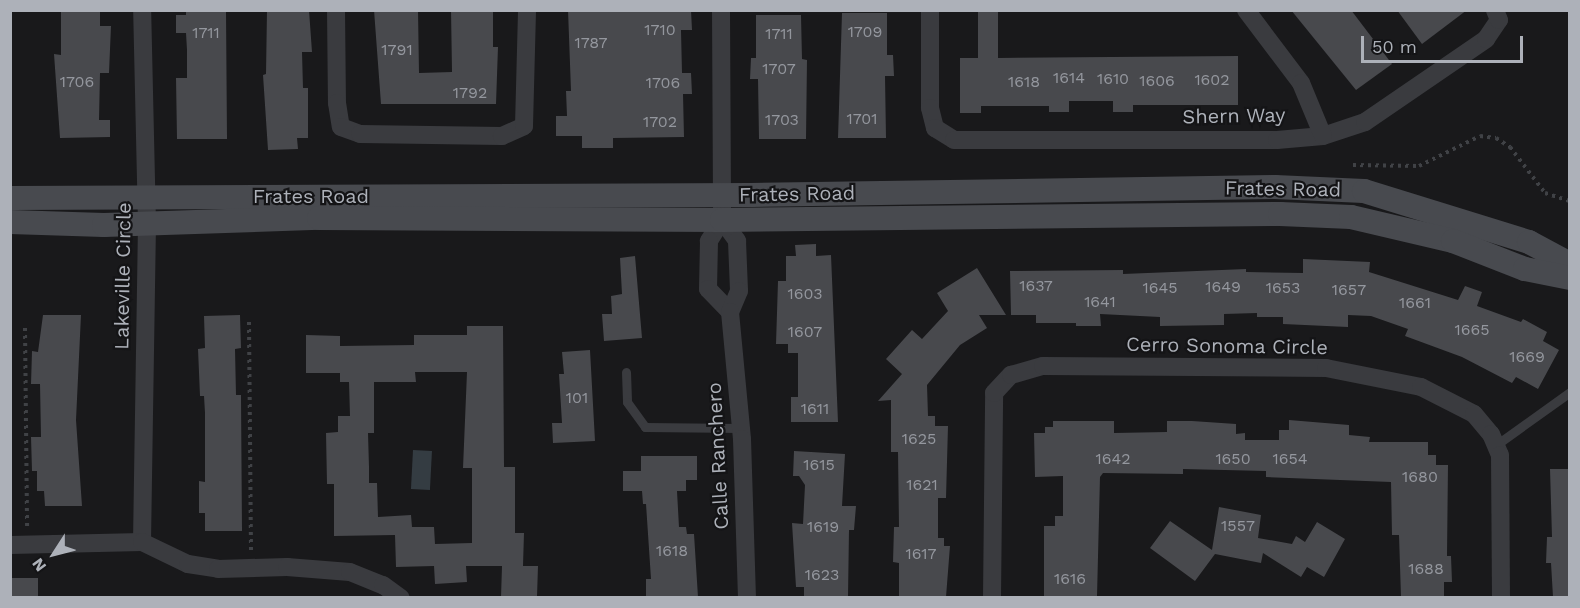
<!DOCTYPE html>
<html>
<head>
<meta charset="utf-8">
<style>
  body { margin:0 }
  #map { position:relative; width:1580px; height:608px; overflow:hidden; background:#19191b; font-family:"Work Sans",sans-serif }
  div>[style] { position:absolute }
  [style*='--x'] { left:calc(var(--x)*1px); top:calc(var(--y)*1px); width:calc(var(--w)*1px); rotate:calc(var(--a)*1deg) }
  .water>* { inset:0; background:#343c42; transform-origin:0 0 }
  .building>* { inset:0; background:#48494d; transform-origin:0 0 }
  .path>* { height:4px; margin-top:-2px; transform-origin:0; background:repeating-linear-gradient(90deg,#404246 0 3px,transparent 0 7.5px) }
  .lane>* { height:9px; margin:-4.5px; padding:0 4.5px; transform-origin:4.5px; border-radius:4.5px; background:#3a3b3f }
  .street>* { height:18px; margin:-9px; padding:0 9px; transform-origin:9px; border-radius:9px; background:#3a3b3f }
  .secondary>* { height:24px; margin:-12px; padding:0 12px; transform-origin:12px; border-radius:12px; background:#484a4f }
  span { translate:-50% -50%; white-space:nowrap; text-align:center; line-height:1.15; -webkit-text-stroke:4.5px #141416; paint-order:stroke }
  .number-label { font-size:16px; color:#94979e }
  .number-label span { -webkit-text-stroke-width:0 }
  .street-label { font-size:20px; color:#adb1b9 }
  .frame { position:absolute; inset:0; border:12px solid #adb1b9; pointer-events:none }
  .north { position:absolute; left:24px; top:524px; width:60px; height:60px; -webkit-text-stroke:4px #141416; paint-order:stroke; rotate:234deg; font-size:16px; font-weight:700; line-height:24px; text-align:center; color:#adb1b9 }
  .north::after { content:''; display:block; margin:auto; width:21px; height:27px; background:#adb1b9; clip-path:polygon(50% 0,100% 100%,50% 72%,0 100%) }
  .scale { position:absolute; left:1361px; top:36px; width:162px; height:27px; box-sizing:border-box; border:3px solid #adb1b9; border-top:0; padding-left:8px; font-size:18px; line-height:21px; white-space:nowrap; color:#adb1b9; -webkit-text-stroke:4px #141416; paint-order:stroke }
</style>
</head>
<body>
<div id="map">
  <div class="water">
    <i style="left:413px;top:450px;width:19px;height:39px;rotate:3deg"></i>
  </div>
  <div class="building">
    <i style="clip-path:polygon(61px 10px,100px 10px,100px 26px,111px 26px,109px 73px,100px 73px,99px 120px,110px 120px,110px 137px,60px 138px,54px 54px,61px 55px)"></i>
    <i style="clip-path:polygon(186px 10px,226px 10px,227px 139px,177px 139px,176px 78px,187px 78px,187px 50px,186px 33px,176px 33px,176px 15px,186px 15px)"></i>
    <i style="clip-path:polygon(267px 10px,309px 10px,312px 52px,302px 52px,303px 88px,308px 88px,308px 138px,297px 138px,298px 149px,268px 150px,263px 75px,266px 74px)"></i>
    <i style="clip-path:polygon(374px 10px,418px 10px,419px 73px,452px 72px,451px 10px,493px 10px,493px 47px,498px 47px,496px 104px,381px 104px)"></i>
    <i style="clip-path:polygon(568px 10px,691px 10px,692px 30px,681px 30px,682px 73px,691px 73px,692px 94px,683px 94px,684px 137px,613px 138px,613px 148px,582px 148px,582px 136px,556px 136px,556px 116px,567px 116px,566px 91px,571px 91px)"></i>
    <i style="clip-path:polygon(978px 10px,998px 10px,998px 58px,1238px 56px,1238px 105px,1133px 105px,1133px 112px,1113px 112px,1113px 101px,1069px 101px,1069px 112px,1049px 112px,1049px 106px,981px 106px,981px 113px,960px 113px,960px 58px,978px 58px)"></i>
    <i style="clip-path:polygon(1291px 10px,1351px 10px,1392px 64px,1356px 90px)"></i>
    <i style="clip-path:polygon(1397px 10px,1467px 10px,1422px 44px)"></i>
    <i style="clip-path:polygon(842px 13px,887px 13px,887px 55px,893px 55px,894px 76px,885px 76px,886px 138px,838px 138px)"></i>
    <i style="clip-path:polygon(756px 15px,801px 15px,802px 59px,807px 60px,806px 139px,759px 139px,758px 79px,750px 79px,751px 58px,756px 58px)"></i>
    <i style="clip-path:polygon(816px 244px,816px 256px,831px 255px,838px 422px,791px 422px,791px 397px,798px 397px,798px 353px,788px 353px,788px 344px,776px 344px,778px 281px,786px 281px,786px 256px,796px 256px,795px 245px)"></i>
    <i style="clip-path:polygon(635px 256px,642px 338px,604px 341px,602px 314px,612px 314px,611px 296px,622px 294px,620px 258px)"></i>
    <i style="clip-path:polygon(1303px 259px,1370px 262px,1369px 272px,1458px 300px,1465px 286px,1482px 292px,1477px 306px,1521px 322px,1523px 319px,1547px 332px,1543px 341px,1559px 350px,1538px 389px,1516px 377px,1512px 383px,1462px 357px,1405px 336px,1408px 329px,1371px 316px,1348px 315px,1348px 327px,1283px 324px,1283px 317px,1257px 317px,1257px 313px,1224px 314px,1224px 325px,1160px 326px,1160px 317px,1100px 314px,1101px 326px,1076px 326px,1076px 323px,1036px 323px,1036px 315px,1011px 315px,1010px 271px,1123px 270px,1123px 274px,1246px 269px,1246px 272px,1303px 273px)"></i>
    <i style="clip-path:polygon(977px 268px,1006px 315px,979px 315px,987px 328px,960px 345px,927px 385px,928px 416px,935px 416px,935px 426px,948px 426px,946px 498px,938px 498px,938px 538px,944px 538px,944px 546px,950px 546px,946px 597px,899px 597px,899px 563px,893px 562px,894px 527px,899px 527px,898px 452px,891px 452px,891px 400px,878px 401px,902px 374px,886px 359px,912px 330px,922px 339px,948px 311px,937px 293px)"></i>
    <i style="clip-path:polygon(43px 315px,81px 315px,76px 420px,82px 506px,45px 506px,44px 491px,37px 491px,37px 471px,32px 471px,31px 437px,41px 437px,40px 384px,31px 384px,32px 351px,38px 352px)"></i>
    <i style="clip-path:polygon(240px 315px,241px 348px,235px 349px,236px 395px,241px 395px,242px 531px,205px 531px,205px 513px,199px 513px,199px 481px,205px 482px,205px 413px,204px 396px,200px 396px,198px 349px,205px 348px,204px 316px)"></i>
    <i style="clip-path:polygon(evenodd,467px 326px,503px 326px,504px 467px,515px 467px,515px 533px,524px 533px,523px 566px,538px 566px,537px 597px,501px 597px,502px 566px,466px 566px,467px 582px,435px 584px,434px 566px,396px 567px,395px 535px,334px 536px,334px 484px,327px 484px,326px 433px,338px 432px,338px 416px,350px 416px,349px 382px,340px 382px,340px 373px,306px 373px,306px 335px,340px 336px,340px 346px,414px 345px,414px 335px,467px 335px,467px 326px,415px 372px,467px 372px,463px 468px,472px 468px,472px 543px,435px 544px,434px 527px,412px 527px,411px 515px,378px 517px,377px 483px,369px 483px,369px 467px,368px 433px,374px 433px,374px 382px,416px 382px,415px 372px)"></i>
    <i style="clip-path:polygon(590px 350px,595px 441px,553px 443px,552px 423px,562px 423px,559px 374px,564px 374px,562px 352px)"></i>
    <i style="clip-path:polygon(1289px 420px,1349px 425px,1349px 435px,1370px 437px,1369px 442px,1428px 442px,1428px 455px,1436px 455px,1436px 465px,1448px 465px,1447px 556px,1451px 556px,1452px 582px,1444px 582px,1444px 597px,1401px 597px,1399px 535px,1392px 535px,1391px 482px,1266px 477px,1266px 471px,1183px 469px,1183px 474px,1103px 473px,1100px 477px,1097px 597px,1044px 597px,1044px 526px,1055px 526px,1055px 516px,1063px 516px,1063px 476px,1035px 477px,1034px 433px,1045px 433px,1045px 427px,1053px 427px,1053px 421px,1114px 421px,1114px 433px,1167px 432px,1167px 421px,1192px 421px,1236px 424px,1236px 434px,1245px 433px,1245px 440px,1279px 440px,1279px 430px,1289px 430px)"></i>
    <i style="clip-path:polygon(794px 451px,845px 454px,842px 506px,856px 506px,854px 530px,849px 530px,848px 597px,804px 597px,804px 587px,796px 587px,792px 523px,803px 524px,805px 485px,799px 476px,793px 476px)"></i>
    <i style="clip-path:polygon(641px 456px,697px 456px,697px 480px,686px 480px,686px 491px,677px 491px,679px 527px,686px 527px,687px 534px,694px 534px,698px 597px,646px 597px,646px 579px,651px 579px,646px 504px,643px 504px,642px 491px,623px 491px,623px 471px,641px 471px)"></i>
    <i style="clip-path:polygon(1550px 469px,1569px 469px,1569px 597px,1553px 597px,1551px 563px,1546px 563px,1547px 537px,1552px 537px)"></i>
    <i style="clip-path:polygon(1219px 507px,1261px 515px,1258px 538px,1292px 544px,1296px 536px,1305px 542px,1317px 522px,1345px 539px,1324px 577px,1307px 567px,1301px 577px,1263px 553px,1261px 563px,1215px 554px,1195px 581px,1150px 548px,1170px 521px,1212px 550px)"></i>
    <i style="left:38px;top:578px;width:19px;height:28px;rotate:90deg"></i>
  </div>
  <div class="path">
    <i style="--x:1353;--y:165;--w:66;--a:0.9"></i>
    <i style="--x:1419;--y:166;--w:68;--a:-26.2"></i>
    <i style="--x:1480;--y:136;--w:16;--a:7"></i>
    <i style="--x:1496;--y:138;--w:17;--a:33"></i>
    <i style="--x:1510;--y:147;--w:58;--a:52.7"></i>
    <i style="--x:1545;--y:193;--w:26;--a:18"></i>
    <i style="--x:249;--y:322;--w:229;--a:89.5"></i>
    <i style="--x:25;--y:328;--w:200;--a:89.4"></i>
    <i style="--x:347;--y:597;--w:1;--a:90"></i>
  </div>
  <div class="lane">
    <i style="--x:626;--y:372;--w:30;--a:88"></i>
    <i style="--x:627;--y:402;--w:31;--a:54"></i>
    <i style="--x:645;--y:427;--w:96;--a:0.6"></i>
    <i style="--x:1496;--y:445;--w:91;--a:-35.6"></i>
  </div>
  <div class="street">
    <i style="--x:336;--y:10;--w:93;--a:89.4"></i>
    <i style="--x:337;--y:103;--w:24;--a:81"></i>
    <i style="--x:341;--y:127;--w:20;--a:20"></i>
    <i style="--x:360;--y:134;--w:142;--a:0.8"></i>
    <i style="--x:502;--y:136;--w:24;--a:-24"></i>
    <i style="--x:524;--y:126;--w:116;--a:-88.5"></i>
    <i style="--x:721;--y:10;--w:210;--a:89.7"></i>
    <i style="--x:722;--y:220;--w:25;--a:122"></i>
    <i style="--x:709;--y:241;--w:48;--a:91.2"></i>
    <i style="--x:708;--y:289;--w:32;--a:46"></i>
    <i style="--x:930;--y:10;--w:98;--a:90"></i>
    <i style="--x:930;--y:108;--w:21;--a:76"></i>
    <i style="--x:935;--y:128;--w:22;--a:32"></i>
    <i style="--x:954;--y:140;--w:323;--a:0"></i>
    <i style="--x:1277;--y:140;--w:46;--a:-5"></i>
    <i style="--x:1323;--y:136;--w:44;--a:-18.4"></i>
    <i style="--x:1365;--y:122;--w:147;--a:-34.4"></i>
    <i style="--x:1486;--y:39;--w:23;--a:-56"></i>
    <i style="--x:1499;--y:20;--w:11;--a:-112"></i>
    <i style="--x:1246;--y:10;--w:91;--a:53"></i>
    <i style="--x:1301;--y:83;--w:57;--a:67.5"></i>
    <i style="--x:722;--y:220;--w:26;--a:54"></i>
    <i style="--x:737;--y:241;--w:50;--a:87.7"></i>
    <i style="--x:739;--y:291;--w:23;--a:113"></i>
    <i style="--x:730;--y:312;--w:128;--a:84.6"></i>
    <i style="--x:742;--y:439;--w:159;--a:88.2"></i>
    <i style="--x:142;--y:542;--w:318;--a:-89.1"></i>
    <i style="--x:147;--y:224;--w:214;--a:-91.3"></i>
    <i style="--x:10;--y:545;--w:132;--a:-1.3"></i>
    <i style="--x:142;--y:542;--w:51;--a:25.6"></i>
    <i style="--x:188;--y:564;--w:30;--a:9"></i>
    <i style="--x:218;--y:569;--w:69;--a:-1.7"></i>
    <i style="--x:287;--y:567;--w:63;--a:4.5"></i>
    <i style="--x:350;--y:572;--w:35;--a:22"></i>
    <i style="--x:383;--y:585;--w:22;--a:36"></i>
    <i style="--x:992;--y:598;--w:205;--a:-89.4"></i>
    <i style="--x:994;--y:393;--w:25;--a:-47"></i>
    <i style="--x:1011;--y:375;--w:33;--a:-16"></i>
    <i style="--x:1043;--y:366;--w:283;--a:0.4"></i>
    <i style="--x:1326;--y:368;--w:97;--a:11.3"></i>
    <i style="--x:1421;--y:387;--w:59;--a:27"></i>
    <i style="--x:1474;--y:414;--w:26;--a:50"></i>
    <i style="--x:1491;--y:434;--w:23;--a:67"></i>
    <i style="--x:1500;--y:455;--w:143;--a:89.6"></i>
  </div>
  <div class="secondary">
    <i style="--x:10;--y:198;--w:741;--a:-0.23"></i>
    <i style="--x:751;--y:195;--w:524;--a:-0.87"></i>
    <i style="--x:1275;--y:187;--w:89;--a:2.6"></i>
    <i style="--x:1364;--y:191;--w:173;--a:17.2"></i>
    <i style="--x:1529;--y:242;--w:47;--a:28.2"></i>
    <i style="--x:10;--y:222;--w:94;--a:1.8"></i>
    <i style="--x:104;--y:225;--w:215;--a:-1.9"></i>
    <i style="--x:319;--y:218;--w:403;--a:0.3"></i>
    <i style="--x:722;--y:220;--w:558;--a:-0.62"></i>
    <i style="--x:1280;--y:214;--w:71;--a:2.4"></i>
    <i style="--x:1351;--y:217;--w:105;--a:13.2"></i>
    <i style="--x:1453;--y:241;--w:77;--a:21.3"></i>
    <i style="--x:1525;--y:269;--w:46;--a:11.3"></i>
  </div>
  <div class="number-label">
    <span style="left:660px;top:30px">1710</span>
    <span style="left:865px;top:32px">1709</span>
    <span style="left:206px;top:33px">1711</span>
    <span style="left:779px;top:34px">1711</span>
    <span style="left:591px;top:43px">1787</span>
    <span style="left:397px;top:50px">1791</span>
    <span style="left:779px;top:69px">1707</span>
    <span style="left:1069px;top:78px">1614</span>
    <span style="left:1113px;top:79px">1610</span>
    <span style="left:1212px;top:80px">1602</span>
    <span style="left:1157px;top:81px">1606</span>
    <span style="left:77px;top:82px">1706</span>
    <span style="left:1024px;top:82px">1618</span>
    <span style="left:663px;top:83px">1706</span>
    <span style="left:470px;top:93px">1792</span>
    <span style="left:862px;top:119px">1701</span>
    <span style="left:782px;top:120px">1703</span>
    <span style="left:660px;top:122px">1702</span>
    <span style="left:1036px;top:286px">1637</span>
    <span style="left:1223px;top:287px">1649</span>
    <span style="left:1160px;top:288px">1645</span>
    <span style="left:1283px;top:288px">1653</span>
    <span style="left:1349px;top:290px">1657</span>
    <span style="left:805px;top:294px">1603</span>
    <span style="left:1100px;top:302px">1641</span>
    <span style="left:1415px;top:303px">1661</span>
    <span style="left:1472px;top:330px">1665</span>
    <span style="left:805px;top:332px">1607</span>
    <span style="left:1527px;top:357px">1669</span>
    <span style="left:577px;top:398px">101</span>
    <span style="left:815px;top:409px">1611</span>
    <span style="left:919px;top:439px">1625</span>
    <span style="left:1113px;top:459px">1642</span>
    <span style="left:1233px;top:459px">1650</span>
    <span style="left:1290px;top:459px">1654</span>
    <span style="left:819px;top:465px">1615</span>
    <span style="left:1420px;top:477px">1680</span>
    <span style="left:922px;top:485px">1621</span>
    <span style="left:1238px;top:526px">1557</span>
    <span style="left:823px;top:527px">1619</span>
    <span style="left:672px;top:551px">1618</span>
    <span style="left:921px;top:554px">1617</span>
    <span style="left:1426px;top:569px">1688</span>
    <span style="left:822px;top:575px">1623</span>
    <span style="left:1070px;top:579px">1616</span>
  </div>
  <div class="street-label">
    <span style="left:1234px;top:116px;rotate:-1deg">Shern Way</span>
    <span style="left:1283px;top:189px;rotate:1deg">Frates Road</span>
    <span style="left:797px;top:194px;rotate:-1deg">Frates Road</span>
    <span style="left:311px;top:196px">Frates Road</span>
    <span style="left:123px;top:276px;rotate:-89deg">Lakeville Circle</span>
    <span style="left:1227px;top:346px;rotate:1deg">Cerro Sonoma Circle</span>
    <span style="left:718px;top:456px;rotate:-93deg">Calle Ranchero</span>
  </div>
  <div class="frame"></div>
  <div class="north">N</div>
  <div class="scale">50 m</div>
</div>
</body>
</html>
